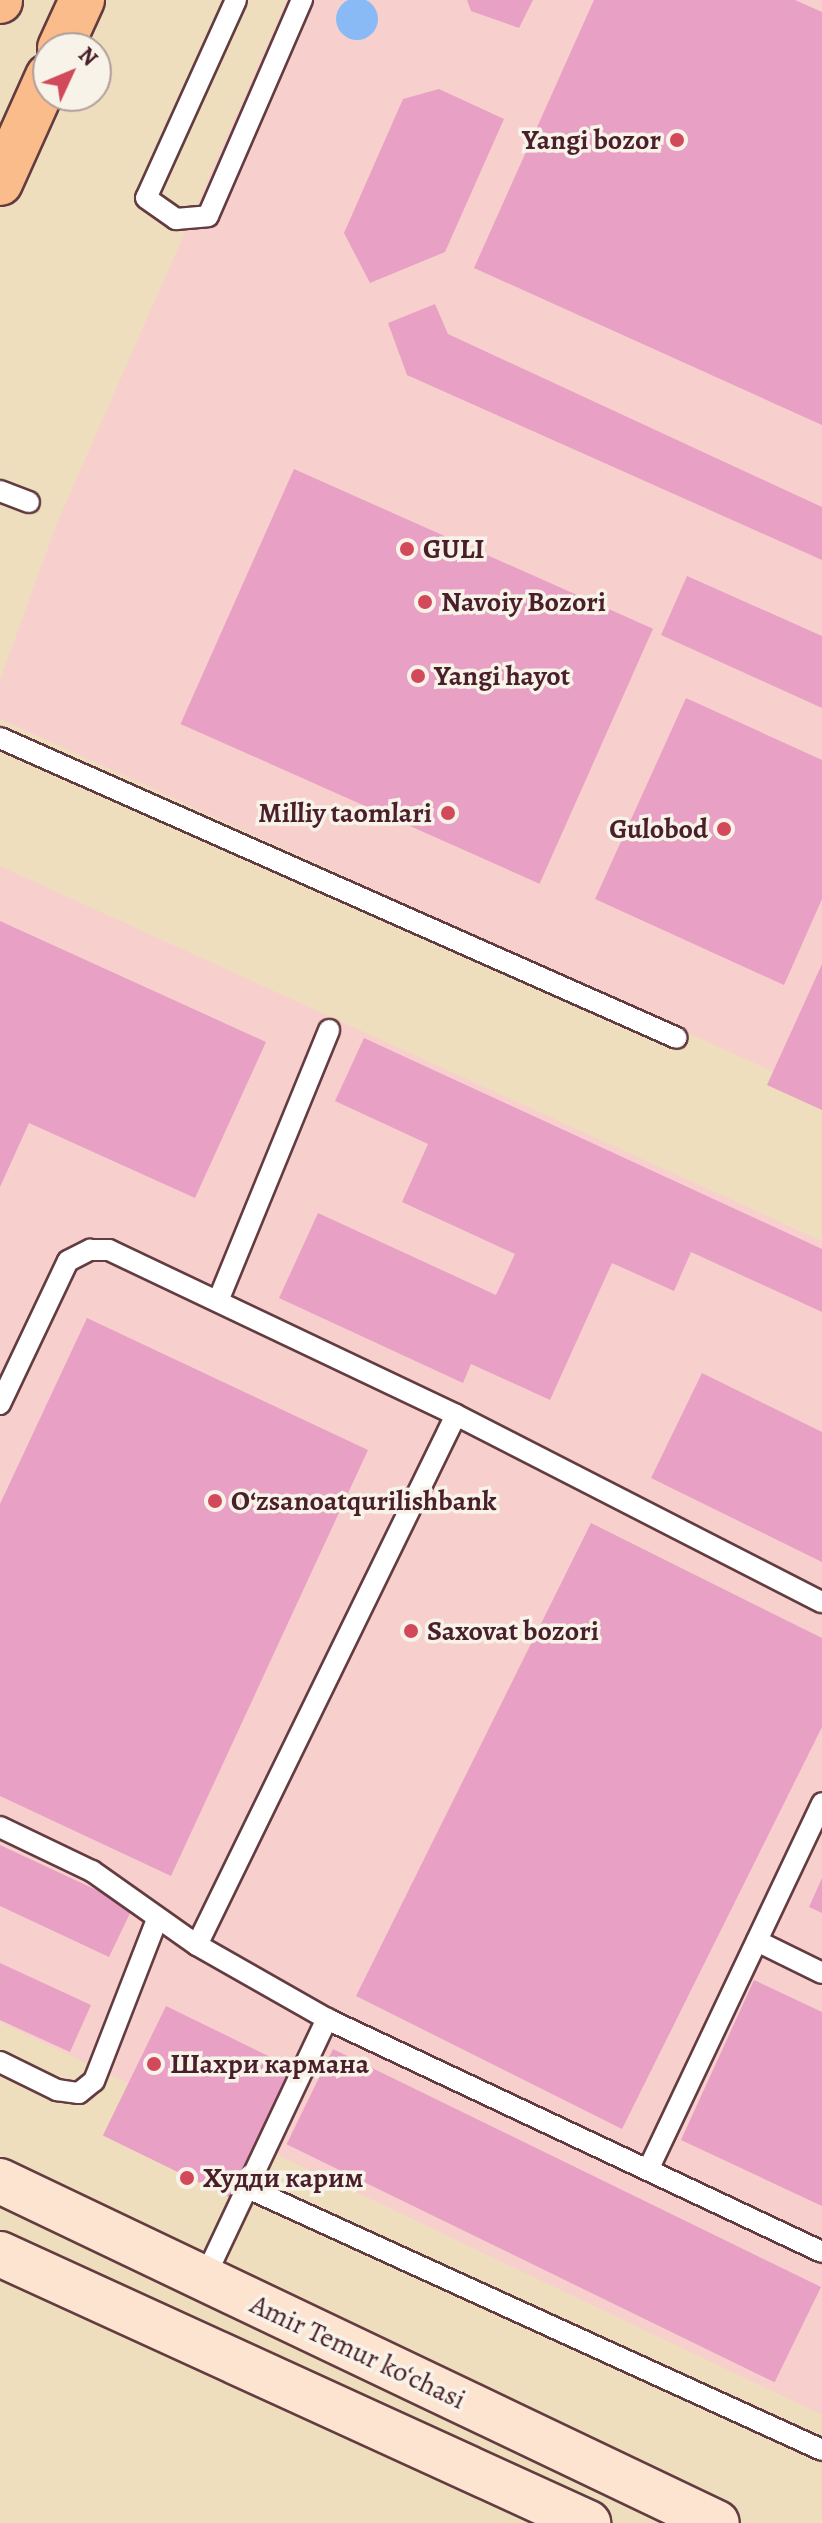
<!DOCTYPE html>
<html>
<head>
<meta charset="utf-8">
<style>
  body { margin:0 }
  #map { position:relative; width:822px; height:2523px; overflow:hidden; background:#efdebd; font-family:Alegreya,serif }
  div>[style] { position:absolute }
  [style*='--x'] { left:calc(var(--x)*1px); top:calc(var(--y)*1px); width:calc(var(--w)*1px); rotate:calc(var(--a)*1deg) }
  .built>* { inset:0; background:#f7d0ce }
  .water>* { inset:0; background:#89baf5 }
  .round { border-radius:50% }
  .building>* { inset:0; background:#e8a0c5; transform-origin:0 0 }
  .roads { filter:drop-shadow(2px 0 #633c41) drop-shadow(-2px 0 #633c41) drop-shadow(0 2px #633c41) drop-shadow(0 -2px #633c41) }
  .lane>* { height:20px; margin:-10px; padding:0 10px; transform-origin:10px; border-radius:10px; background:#fff }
  .secondary>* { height:44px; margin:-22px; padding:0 22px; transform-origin:22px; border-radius:22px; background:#fde4d1 }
  .primary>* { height:44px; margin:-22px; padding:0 22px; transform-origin:22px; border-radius:22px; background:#fabc8b }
  .dots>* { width:22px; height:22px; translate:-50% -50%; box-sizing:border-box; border:4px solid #f7f3e8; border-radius:50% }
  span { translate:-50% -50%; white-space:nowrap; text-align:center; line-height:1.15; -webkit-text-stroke:7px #f7f3e8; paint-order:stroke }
  .poi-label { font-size:28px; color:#4a1f2b; font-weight:700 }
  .right { translate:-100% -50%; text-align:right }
  .left { translate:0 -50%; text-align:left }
  .street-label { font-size:28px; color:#4a1f2b }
  .north { position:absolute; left:32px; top:32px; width:80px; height:80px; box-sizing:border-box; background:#f7f3e8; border:2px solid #b29e9c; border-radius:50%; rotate:46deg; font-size:22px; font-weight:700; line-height:32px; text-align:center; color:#4a1f2b }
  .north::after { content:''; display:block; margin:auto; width:28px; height:36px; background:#d1495b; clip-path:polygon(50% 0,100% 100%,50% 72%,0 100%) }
</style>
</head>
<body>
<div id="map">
  <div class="built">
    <i style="clip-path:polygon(287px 0,822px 0,822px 1094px,0 719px,0 680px,57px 523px)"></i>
    <i style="clip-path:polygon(0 866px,822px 1241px,822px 2415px,0 2022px)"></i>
  </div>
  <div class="water">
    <i class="round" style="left:336px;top:-2px;width:42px;height:42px"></i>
  </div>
  <div class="building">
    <i style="clip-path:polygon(467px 0,533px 0,519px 28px,471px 11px)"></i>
    <i style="clip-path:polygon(594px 0,795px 0,822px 12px,822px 425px,474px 268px)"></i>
    <i style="clip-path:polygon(439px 89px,504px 119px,445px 252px,370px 283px,344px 233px,403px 99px)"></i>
    <i style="clip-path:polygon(435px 304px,448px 334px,822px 507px,822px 560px,407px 375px,388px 323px)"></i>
    <i style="left:294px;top:469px;width:393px;height:279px;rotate:24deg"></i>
    <i style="clip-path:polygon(687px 576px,822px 636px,822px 708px,661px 635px)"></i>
    <i style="clip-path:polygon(686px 698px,822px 760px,822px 899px,784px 985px,595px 899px)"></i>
    <i style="clip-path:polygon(0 921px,266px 1042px,195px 1198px,29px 1123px,0 1187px)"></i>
    <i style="clip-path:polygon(822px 964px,822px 1110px,767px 1085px)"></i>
    <i style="clip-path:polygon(364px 1038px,822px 1249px,822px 1312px,691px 1252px,674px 1291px,612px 1263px,550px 1400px,471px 1364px,463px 1383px,279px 1298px,318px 1213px,496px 1295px,515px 1254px,402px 1202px,428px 1144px,335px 1101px)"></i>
    <i style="clip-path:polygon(87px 1318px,368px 1450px,171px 1876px,0 1796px,0 1504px)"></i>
    <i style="clip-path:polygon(702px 1373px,822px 1432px,822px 1562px,651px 1478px)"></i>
    <i style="clip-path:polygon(591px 1523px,822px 1638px,822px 1727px,622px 2129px,356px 1996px)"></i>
    <i style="clip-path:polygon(0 1845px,133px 1907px,109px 1957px,0 1906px)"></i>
    <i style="clip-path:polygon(822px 1878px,822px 1913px,809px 1907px)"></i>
    <i style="clip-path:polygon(0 1963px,91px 2005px,70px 2052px,0 2020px)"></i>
    <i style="clip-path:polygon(754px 1980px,822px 2012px,822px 2206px,681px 2140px)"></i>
    <i style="left:166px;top:2006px;width:146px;height:144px;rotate:26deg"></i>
    <i style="left:333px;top:2049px;width:543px;height:106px;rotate:26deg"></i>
  </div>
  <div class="roads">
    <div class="lane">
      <i style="--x:236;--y:0;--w:217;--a:114.4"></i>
      <i style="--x:146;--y:198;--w:37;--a:35"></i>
      <i style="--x:176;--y:219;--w:32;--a:-5"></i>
      <i style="--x:208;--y:216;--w:236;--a:-66.5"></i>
      <i style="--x:0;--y:491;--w:31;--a:21"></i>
      <i style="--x:0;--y:738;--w:740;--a:23.9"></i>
      <i style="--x:218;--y:1301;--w:293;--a:-67.7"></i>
      <i style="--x:0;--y:1404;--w:158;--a:-64.6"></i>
      <i style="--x:68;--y:1261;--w:25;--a:-27"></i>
      <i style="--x:90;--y:1250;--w:19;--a:0"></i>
      <i style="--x:109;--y:1250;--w:384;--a:25.4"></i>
      <i style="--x:456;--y:1415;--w:411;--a:27.1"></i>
      <i style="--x:0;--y:1827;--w:102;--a:25.6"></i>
      <i style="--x:92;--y:1871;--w:128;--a:35.2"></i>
      <i style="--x:197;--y:1945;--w:150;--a:29.6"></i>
      <i style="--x:327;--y:2019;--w:547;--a:25.21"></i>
      <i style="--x:757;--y:1941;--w:72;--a:26.2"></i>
      <i style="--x:197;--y:1945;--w:590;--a:-63.96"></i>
      <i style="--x:0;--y:2062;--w:64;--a:26.2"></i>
      <i style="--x:57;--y:2090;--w:22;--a:8"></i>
      <i style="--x:79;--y:2093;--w:19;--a:-39"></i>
      <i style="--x:94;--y:2081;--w:174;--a:-68.7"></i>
      <i style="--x:648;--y:2170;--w:406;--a:-64.6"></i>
      <i style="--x:248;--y:2188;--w:631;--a:24.53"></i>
      <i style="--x:204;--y:2279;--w:288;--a:-64.7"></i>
    </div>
    <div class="secondary">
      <i style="--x:0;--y:2181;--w:794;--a:25.5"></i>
      <i style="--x:0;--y:2254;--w:647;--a:24.58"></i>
    </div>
    <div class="primary">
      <i style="--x:0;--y:1;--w:1;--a:-90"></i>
      <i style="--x:60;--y:48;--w:53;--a:-65.4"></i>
      <i style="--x:0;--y:183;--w:117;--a:-65.8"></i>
    </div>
  </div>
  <div class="dots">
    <i style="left:677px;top:140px;background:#d1495b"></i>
    <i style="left:407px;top:549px;background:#d1495b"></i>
    <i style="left:425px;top:602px;background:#d1495b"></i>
    <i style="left:418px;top:676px;background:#d1495b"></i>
    <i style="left:448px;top:813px;background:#d1495b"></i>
    <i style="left:724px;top:829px;background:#d1495b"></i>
    <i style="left:215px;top:1501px;background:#d1495b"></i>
    <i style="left:411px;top:1631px;background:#d1495b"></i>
    <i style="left:154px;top:2064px;background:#d1495b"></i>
    <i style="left:187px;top:2178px;background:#d1495b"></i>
  </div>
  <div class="poi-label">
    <span class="right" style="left:661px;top:140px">Yangi bozor</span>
    <span class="left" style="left:423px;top:549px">GULI</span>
    <span class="left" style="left:441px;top:602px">Navoiy Bozori</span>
    <span class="left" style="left:434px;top:676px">Yangi hayot</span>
    <span class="right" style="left:432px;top:813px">Milliy taomlari</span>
    <span class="right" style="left:708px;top:829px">Gulobod</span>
    <span class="left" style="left:231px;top:1501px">Oʻzsanoatqurilishbank</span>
    <span class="left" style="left:427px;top:1631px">Saxovat bozori</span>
    <span class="left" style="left:170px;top:2064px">Шахри кармана</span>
    <span class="left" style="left:203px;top:2178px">Худди карим</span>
  </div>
  <div class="street-label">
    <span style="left:358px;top:2352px;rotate:25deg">Amir Temur ko‘chasi</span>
  </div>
  <div class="north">N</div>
</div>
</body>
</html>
